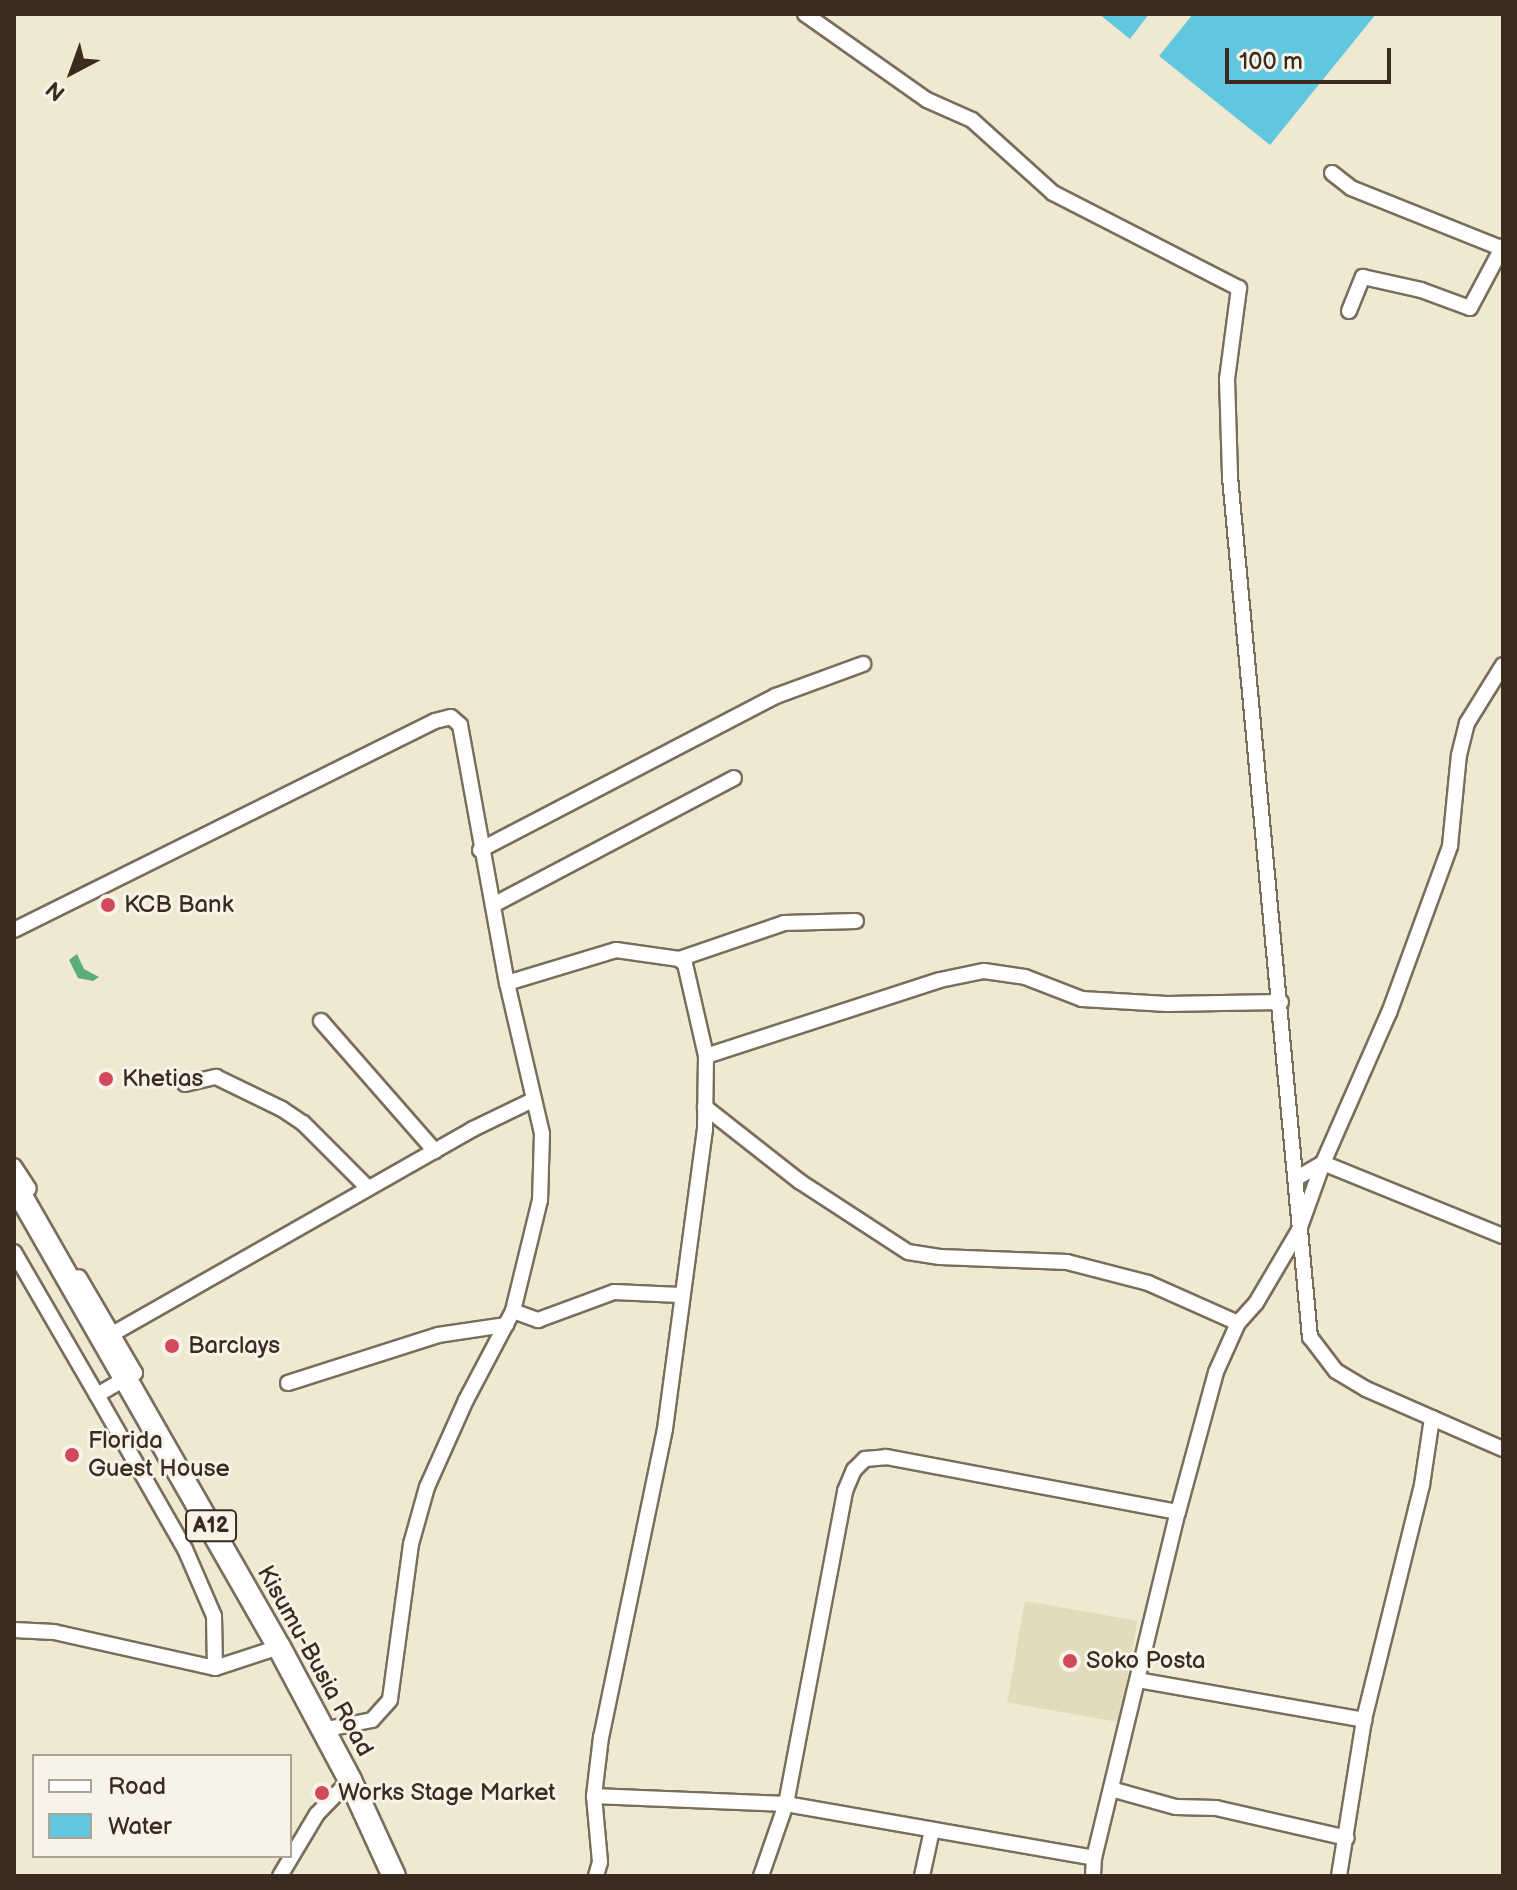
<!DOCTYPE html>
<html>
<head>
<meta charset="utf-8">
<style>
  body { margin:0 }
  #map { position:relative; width:1517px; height:1890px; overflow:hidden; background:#f0e9d1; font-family:"Balsamiq Sans",sans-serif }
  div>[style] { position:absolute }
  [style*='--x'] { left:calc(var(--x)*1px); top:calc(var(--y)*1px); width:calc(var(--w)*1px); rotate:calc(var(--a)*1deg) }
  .built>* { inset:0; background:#e2dcba; transform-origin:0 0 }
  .forest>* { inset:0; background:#5bac79 }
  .water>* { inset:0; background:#61c7df }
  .roads { filter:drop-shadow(2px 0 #7a6d5d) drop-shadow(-2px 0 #7a6d5d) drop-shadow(0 2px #7a6d5d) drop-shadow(0 -2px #7a6d5d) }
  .minor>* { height:14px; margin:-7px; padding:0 7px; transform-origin:7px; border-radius:7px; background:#fff }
  .highway>* { height:22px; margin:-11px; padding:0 11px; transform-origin:11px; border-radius:11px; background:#fff }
  .dots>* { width:22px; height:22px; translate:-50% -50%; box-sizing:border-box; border:4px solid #f7f3e8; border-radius:50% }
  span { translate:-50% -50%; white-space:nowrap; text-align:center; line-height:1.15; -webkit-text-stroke:6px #f7f3e8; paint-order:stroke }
  .shield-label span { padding:2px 6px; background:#f7f3e8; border:2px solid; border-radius:6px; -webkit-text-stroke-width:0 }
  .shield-label { font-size:22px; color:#3b2a1e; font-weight:700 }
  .poi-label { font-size:24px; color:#3b2a1e }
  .left { translate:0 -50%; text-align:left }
  .street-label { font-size:24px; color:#3b2a1e }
  .frame { position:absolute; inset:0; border:16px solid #3b2a1e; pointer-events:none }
  .legend { position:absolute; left:32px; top:1754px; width:260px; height:104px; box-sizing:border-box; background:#f7f3e8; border:2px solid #aca397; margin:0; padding:10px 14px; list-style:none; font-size:24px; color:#3b2a1e }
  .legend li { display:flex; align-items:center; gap:16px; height:40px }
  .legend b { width:40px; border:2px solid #aca397 }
  .north { position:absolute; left:32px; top:32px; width:80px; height:80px; -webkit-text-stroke:6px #f7f3e8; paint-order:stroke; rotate:221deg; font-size:22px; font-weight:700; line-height:32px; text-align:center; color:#3b2a1e }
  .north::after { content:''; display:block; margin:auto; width:28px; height:36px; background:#3b2a1e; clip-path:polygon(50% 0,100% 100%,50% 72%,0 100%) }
  .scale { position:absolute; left:1225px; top:48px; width:166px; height:36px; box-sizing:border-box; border:4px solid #3b2a1e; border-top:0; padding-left:10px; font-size:24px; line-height:28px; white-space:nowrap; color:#3b2a1e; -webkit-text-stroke:6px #f7f3e8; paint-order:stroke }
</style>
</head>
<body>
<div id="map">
  <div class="built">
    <i style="left:1025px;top:1601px;width:114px;height:103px;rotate:10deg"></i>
  </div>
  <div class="forest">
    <i style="clip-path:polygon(77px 954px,84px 969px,99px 977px,93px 981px,78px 978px,69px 960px)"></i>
  </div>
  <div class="water">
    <i style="clip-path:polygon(1099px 14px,1149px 14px,1130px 39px)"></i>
    <i style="clip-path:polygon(1193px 14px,1376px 14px,1270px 145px,1159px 56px)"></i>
  </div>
  <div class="roads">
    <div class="minor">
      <i style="--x:805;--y:14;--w:149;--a:35.2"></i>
      <i style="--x:927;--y:100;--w:49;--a:24"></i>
      <i style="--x:972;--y:120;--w:109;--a:42"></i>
      <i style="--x:1053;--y:193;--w:209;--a:27.1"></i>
      <i style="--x:1239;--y:288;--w:92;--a:97.5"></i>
      <i style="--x:1227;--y:379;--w:98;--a:88.2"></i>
      <i style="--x:1230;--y:477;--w:864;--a:84.69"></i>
      <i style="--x:1310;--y:1337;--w:43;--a:52.6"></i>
      <i style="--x:1336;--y:1371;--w:35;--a:31"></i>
      <i style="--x:1366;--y:1389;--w:72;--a:23.7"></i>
      <i style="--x:1432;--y:1418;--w:68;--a:98.5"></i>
      <i style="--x:1422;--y:1485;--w:242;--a:103.9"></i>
      <i style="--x:1364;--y:1720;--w:158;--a:99.1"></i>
      <i style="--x:1332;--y:173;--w:24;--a:38"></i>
      <i style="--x:1351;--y:188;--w:162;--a:21.8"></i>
      <i style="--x:1349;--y:311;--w:37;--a:-68"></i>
      <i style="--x:1363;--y:277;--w:59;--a:12.6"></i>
      <i style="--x:1421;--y:290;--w:52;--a:20.2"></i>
      <i style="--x:1470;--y:308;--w:70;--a:-62"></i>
      <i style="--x:480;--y:850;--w:334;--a:-27.5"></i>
      <i style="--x:776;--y:696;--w:93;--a:-20.2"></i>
      <i style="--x:495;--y:904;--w:270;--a:-27.8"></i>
      <i style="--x:14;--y:930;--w:470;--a:-26.4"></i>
      <i style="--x:435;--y:721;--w:16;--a:-14"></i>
      <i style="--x:451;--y:717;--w:12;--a:42"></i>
      <i style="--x:460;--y:725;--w:262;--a:79.7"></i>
      <i style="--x:507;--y:983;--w:155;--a:76.9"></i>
      <i style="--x:542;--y:1134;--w:66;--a:91.7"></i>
      <i style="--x:540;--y:1200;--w:114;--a:103.7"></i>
      <i style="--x:513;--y:1311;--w:101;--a:117.8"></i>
      <i style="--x:466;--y:1400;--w:95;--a:114.1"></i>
      <i style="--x:427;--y:1487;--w:59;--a:105.7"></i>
      <i style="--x:411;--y:1544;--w:157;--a:97.7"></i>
      <i style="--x:390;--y:1700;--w:27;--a:132"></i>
      <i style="--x:372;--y:1720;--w:50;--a:168.5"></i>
      <i style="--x:679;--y:959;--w:111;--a:-18.9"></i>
      <i style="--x:784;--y:923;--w:72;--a:-1.6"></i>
      <i style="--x:507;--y:983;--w:114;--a:-16.8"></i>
      <i style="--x:616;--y:950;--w:64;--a:8.1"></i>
      <i style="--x:679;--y:959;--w:8;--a:40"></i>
      <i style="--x:685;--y:964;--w:94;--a:77.1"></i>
      <i style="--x:706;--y:1056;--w:73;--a:90.8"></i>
      <i style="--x:705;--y:1129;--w:303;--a:97.6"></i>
      <i style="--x:665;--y:1429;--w:315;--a:101.7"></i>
      <i style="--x:601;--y:1737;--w:59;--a:96.8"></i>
      <i style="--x:594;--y:1796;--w:66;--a:84.8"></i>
      <i style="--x:600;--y:1862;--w:15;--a:106"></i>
      <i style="--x:321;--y:1021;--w:173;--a:48.8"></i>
      <i style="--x:706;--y:1056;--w:246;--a:-18"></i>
      <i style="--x:940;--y:980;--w:45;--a:-11.6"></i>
      <i style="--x:984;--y:971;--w:41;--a:8.3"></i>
      <i style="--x:1025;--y:977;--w:61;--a:21.1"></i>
      <i style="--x:1082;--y:999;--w:85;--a:3.4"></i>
      <i style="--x:1167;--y:1004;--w:114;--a:-1"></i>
      <i style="--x:185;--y:1084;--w:32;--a:-13"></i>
      <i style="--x:216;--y:1077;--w:73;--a:25.9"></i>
      <i style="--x:282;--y:1109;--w:25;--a:34"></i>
      <i style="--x:303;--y:1123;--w:92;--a:45"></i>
      <i style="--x:705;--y:1107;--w:120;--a:38.2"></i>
      <i style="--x:799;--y:1181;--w:130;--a:33.1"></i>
      <i style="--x:908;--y:1252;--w:32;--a:9"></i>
      <i style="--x:940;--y:1257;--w:127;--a:2.3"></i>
      <i style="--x:1067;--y:1262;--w:84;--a:14.5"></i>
      <i style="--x:1148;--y:1283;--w:98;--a:24"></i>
      <i style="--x:14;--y:1166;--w:27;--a:57"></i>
      <i style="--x:1297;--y:1178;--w:30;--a:-30"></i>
      <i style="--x:1323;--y:1163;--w:194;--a:22.1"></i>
      <i style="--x:14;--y:1252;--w:165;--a:59.9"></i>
      <i style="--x:97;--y:1395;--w:44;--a:-30.1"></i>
      <i style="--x:135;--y:1373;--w:111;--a:-120.3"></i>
      <i style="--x:513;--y:1311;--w:27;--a:20"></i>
      <i style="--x:538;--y:1320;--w:81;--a:-20.2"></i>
      <i style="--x:614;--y:1292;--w:66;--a:2.6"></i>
      <i style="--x:114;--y:1333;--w:413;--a:-29.6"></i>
      <i style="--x:473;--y:1129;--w:67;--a:-25.8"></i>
      <i style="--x:288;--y:1383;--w:157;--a:-17.7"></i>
      <i style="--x:438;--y:1335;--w:69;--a:-8.4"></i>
      <i style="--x:97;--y:1395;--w:177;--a:60.3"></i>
      <i style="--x:185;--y:1549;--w:73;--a:66.6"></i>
      <i style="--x:214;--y:1616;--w:52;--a:88.9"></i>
      <i style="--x:1432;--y:1418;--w:77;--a:23.6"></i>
      <i style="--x:14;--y:1630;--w:40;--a:2.9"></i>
      <i style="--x:54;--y:1632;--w:165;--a:12.6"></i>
      <i style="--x:215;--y:1668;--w:67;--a:-18.2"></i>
      <i style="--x:1138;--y:1680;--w:230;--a:10"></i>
      <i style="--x:1111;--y:1789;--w:67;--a:15.5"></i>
      <i style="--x:1176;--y:1807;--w:40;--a:1.4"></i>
      <i style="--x:1216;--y:1808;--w:134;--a:12.9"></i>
      <i style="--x:594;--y:1796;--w:192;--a:2.4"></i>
      <i style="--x:786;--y:1804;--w:313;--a:9.9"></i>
      <i style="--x:280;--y:1876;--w:72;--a:-59.2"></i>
      <i style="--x:317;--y:1814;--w:47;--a:-45.9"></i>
      <i style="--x:761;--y:1876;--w:76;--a:-70.9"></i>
      <i style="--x:786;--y:1804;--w:319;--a:-79.3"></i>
      <i style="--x:845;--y:1491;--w:23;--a:-67"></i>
      <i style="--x:854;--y:1470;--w:16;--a:-45"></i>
      <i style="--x:865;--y:1459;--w:21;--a:-5"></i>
      <i style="--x:886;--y:1457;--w:297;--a:10.7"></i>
      <i style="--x:922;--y:1876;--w:47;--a:-77.7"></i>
      <i style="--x:1093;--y:1876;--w:18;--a:-87"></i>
      <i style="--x:1094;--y:1858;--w:356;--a:-76.4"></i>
      <i style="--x:1178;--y:1512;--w:145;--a:-74.8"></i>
      <i style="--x:1216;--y:1372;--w:54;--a:-65.8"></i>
      <i style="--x:1238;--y:1323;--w:27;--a:-48"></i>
      <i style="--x:1256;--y:1303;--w:85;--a:-59.5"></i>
      <i style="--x:1299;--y:1230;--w:71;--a:-70.3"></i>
      <i style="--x:1323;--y:1163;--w:164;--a:-66.3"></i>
      <i style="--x:1389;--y:1013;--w:178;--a:-69.9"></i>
      <i style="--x:1450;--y:846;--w:91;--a:-84.4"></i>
      <i style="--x:1459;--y:755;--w:33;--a:-76"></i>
      <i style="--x:1467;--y:723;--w:68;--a:-58.2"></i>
    </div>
    <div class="highway">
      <i style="--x:14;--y:1184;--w:533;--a:60.22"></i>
      <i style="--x:279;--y:1647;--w:151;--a:61.9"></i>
      <i style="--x:350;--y:1780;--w:106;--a:65.4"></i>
    </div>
  </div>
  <div class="dots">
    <i style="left:108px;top:905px;background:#d1495b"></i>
    <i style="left:106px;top:1079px;background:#d1495b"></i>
    <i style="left:172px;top:1346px;background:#d1495b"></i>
    <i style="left:72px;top:1455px;background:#d1495b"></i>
    <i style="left:1070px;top:1661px;background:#d1495b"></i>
    <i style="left:322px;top:1793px;background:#d1495b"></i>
  </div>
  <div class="shield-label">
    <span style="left:211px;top:1526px">A12</span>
  </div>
  <div class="poi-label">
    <span class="left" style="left:124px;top:905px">KCB Bank</span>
    <span class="left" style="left:122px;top:1079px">Khetias</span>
    <span class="left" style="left:188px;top:1346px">Barclays</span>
    <span class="left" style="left:88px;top:1455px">Florida<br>Guest House</span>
    <span class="left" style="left:1086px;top:1661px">Soko Posta</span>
    <span class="left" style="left:338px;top:1793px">Works Stage Market</span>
  </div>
  <div class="street-label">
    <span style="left:315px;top:1661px;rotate:61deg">Kisumu-Busia Road</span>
  </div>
  <div class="frame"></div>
  <ul class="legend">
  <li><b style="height:10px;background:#fff"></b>Road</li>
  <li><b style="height:22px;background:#61c7df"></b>Water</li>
  </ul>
  <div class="north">N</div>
  <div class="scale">100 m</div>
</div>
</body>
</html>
